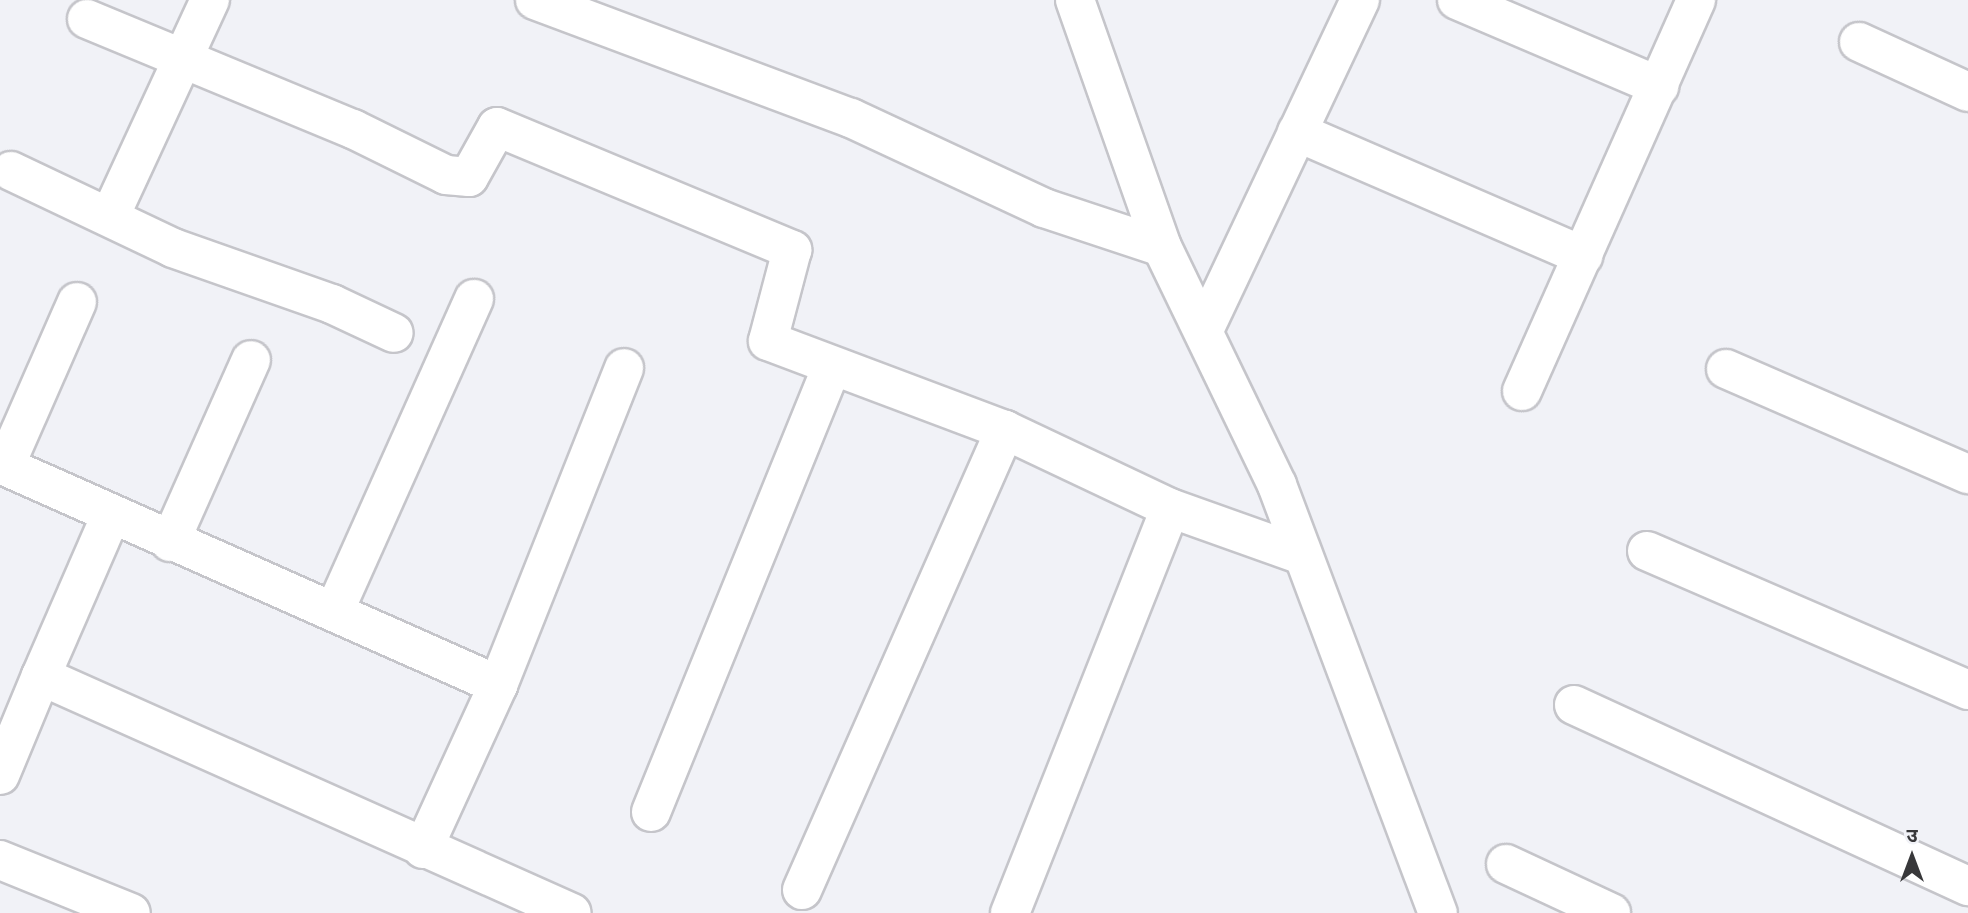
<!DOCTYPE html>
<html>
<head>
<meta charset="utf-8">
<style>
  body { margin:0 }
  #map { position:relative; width:1968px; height:913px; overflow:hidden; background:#f1f2f7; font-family:Figtree,"Noto Sans Devanagari",sans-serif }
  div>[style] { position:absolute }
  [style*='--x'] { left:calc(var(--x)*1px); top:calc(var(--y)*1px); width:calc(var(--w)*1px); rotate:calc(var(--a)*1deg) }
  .roads { filter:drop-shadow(2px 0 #c5c5ca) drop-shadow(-2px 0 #c5c5ca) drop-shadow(0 2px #c5c5ca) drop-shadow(0 -2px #c5c5ca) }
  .street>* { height:38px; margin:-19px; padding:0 19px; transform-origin:19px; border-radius:19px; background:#fff }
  span { translate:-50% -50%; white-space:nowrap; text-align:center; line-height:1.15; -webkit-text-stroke:6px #f1f2f7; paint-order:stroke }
  .north { position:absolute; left:1877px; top:822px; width:70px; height:70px; -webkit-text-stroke:5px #f1f2f7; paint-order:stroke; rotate:0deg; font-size:19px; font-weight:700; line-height:28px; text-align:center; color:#38383a }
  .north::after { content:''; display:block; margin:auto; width:24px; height:32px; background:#38383a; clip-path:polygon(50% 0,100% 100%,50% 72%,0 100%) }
</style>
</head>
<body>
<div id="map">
  <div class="roads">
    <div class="street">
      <i style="--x:535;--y:0;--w:337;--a:20.5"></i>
      <i style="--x:851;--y:118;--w:213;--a:25"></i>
      <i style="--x:1044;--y:208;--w:124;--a:18.3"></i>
      <i style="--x:1075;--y:0;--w:262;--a:70.6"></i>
      <i style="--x:1162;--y:247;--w:264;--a:64.2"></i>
      <i style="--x:1277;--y:485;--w:457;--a:69.4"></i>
      <i style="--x:1457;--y:0;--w:220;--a:23.1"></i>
      <i style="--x:87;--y:19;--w:288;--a:22.5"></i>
      <i style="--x:353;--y:129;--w:104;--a:26.3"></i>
      <i style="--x:446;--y:175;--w:23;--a:5"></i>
      <i style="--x:469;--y:177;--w:57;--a:-60.8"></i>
      <i style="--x:497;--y:127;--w:320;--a:22.6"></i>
      <i style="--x:792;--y:250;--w:94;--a:104.8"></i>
      <i style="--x:768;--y:341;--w:253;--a:20.6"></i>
      <i style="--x:1005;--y:430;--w:183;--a:25.3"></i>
      <i style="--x:1170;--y:508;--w:140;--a:19.6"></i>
      <i style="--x:1859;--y:42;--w:120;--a:24.6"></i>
      <i style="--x:1297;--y:132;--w:312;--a:23.4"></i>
      <i style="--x:11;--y:171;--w:179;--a:25.4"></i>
      <i style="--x:173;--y:248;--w:169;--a:19.4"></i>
      <i style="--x:332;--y:304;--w:68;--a:25.1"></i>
      <i style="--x:111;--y:214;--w:236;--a:-65.2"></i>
      <i style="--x:1204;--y:330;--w:365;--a:-64.7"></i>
      <i style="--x:1726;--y:369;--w:264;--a:23.5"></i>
      <i style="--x:1522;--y:391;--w:428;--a:-66"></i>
      <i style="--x:0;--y:464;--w:545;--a:23.93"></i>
      <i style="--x:5;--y:466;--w:179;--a:-66.3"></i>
      <i style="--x:111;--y:515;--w:176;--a:113.5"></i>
      <i style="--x:41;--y:676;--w:581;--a:24.05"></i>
      <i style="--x:170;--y:542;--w:199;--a:-66"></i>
      <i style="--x:1647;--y:551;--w:350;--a:23.4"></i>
      <i style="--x:334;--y:612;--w:343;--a:-65.9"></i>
      <i style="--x:1574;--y:705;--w:434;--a:24.7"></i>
      <i style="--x:0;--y:775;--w:107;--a:-67.5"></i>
      <i style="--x:651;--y:812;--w:481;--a:-67.9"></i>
      <i style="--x:423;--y:849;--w:180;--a:-65.4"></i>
      <i style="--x:498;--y:685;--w:341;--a:-68.3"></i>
      <i style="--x:0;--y:860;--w:141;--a:22"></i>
      <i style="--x:1506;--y:864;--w:116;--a:25"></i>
      <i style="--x:802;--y:890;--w:503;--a:-66.19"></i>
      <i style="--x:1010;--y:913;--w:435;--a:-68.4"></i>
    </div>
  </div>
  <div class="north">उ</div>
</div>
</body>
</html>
